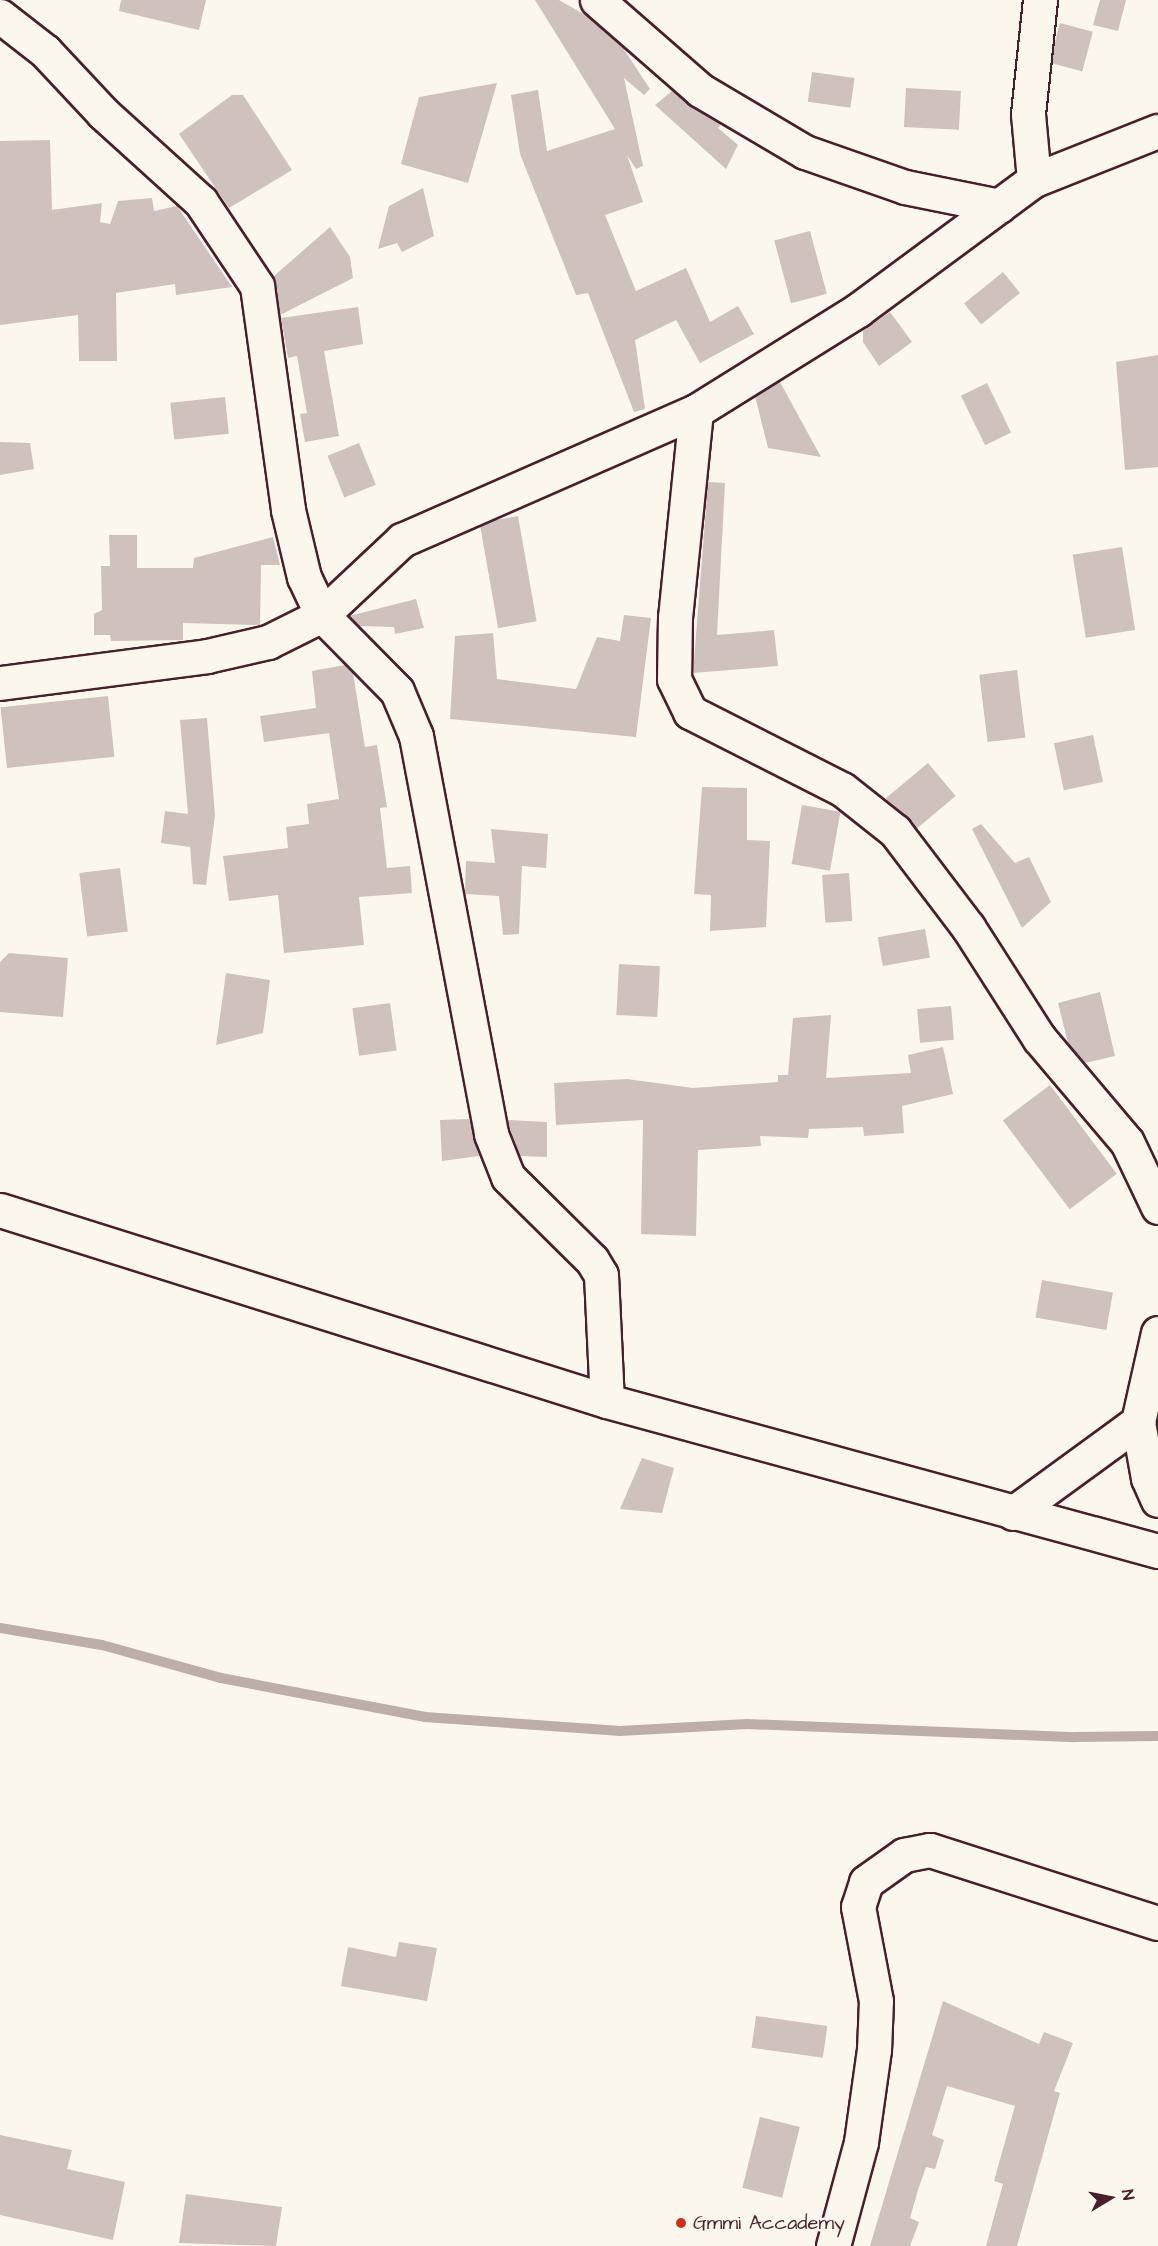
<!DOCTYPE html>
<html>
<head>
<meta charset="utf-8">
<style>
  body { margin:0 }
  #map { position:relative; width:1158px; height:2246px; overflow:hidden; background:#fbf7ec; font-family:"Architects Daughter",sans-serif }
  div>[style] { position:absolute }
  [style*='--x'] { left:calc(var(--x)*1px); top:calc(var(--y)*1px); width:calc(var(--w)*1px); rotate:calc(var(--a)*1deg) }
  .stream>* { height:10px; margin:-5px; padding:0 5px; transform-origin:5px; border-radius:5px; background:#bfadaa }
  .building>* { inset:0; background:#cfc2bc; transform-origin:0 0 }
  .roads { filter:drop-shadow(2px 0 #4a1f2b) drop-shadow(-2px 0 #4a1f2b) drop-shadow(0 2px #4a1f2b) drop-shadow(0 -2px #4a1f2b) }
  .street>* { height:33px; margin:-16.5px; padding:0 16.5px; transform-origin:16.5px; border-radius:16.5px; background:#fbf7ec }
  .secondary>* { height:33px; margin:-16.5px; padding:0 16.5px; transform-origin:16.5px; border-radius:16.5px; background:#fbf7ec }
  .dots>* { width:16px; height:16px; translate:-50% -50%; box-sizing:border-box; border:3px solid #fbf7ec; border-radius:50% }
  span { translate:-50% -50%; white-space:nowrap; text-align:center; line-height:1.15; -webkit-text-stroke:5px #fbf7ec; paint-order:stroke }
  .poi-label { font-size:20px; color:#4a1f2b }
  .left { translate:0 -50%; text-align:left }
  .north { position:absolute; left:1080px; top:2168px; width:60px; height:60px; -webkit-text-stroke:4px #fbf7ec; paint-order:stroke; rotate:80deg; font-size:16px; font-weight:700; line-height:24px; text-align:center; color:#4a1f2b }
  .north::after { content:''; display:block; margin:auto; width:21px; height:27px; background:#4a1f2b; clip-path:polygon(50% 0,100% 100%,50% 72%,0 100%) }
</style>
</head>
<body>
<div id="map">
  <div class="stream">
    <i style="--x:0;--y:1628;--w:103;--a:9.5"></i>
    <i style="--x:102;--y:1645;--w:123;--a:15.5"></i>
    <i style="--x:221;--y:1678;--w:208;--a:10.8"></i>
    <i style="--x:425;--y:1717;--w:196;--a:4.1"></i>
    <i style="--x:620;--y:1731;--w:127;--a:-3.2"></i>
    <i style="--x:747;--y:1724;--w:328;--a:2.3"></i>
    <i style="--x:1075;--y:1737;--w:83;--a:-0.7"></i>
  </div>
  <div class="building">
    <i style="clip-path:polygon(121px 0,206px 0,199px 30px,119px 11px)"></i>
    <i style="clip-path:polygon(535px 0,559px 0,587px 16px,623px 48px,650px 89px,644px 95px,624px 78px,643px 166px,636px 169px,627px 155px,643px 202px,605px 215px,636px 291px,686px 268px,710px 322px,738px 306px,754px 334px,700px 363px,676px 320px,635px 340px,645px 409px,634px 412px,588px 293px,576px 295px,520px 154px,511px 95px,538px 90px,547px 151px,615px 129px)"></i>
    <i style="clip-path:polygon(1100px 0,1126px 0,1118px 31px,1093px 25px)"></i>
    <i style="left:1060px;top:23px;width:34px;height:41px;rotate:15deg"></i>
    <i style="left:812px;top:72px;width:43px;height:30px;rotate:8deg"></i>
    <i style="clip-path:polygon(497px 83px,468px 183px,401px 164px,419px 97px)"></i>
    <i style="left:906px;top:88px;width:55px;height:39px;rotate:3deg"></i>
    <i style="clip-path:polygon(672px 91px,721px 124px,718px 128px,738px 145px,726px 169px,655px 105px)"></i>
    <i style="clip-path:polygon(232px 95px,243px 95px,292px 170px,229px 208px,179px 134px)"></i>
    <i style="clip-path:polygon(50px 140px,52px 210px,102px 203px,100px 222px,110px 224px,118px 201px,152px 198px,154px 211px,177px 206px,232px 287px,176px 295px,175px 284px,116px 293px,117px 361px,79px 361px,78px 315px,0 325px,0 141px)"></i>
    <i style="clip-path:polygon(423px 188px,434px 236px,402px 252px,397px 243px,378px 249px,389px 206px)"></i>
    <i style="clip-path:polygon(330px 227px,350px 257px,353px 278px,280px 315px,274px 276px)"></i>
    <i style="left:810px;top:231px;width:65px;height:37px;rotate:75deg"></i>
    <i style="left:1003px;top:272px;width:27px;height:50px;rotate:51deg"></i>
    <i style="clip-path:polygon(358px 307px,363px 344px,324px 351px,339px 436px,305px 442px,300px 414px,307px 413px,297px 356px,288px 358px,281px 318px)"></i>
    <i style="clip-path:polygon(890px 312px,912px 342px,879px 366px,863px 342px,863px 331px)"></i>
    <i style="clip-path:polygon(1158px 355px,1158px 467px,1125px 470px,1116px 362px)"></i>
    <i style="clip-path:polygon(777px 382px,780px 382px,821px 457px,768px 448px,755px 396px)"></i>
    <i style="left:987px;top:383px;width:55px;height:29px;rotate:64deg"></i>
    <i style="left:225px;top:397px;width:37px;height:55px;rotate:84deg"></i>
    <i style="clip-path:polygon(0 442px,30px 443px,34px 469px,0 475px)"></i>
    <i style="left:359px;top:443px;width:45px;height:34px;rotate:68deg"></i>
    <i style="clip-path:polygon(708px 482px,725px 483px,717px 635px,774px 630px,778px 666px,693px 673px)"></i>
    <i style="left:518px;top:516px;width:107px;height:39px;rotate:80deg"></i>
    <i style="clip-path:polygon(109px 535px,137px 535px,137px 568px,193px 568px,194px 558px,273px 537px,280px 565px,261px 565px,260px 625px,183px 623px,183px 640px,111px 641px,110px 635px,94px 635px,94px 614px,102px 610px,101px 566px,110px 566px)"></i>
    <i style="left:1122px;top:547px;width:84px;height:50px;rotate:81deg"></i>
    <i style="clip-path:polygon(416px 599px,424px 628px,395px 634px,394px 627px,359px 626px,349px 616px)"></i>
    <i style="clip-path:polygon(624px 615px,651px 618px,636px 737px,450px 719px,455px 636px,493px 633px,497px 679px,576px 689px,597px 637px,620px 641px)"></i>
    <i style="clip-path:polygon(345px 665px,353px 673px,365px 747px,377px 745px,387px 807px,380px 808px,387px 868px,410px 866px,412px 893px,359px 897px,364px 945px,284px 953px,278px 895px,229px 901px,223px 856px,288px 848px,286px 827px,309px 824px,307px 804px,339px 799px,329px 733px,264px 742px,260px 716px,316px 708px,312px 671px)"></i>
    <i style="left:1017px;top:670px;width:68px;height:38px;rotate:83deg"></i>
    <i style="left:108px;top:696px;width:61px;height:108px;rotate:84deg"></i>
    <i style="clip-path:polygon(207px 718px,215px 815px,206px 885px,193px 884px,190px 847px,161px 843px,165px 811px,188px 814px,180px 720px)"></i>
    <i style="left:1093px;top:735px;width:48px;height:40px;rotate:78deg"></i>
    <i style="left:928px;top:763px;width:43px;height:55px;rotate:50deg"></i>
    <i style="clip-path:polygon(702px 787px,747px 788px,747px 840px,770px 841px,766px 927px,710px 931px,711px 895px,694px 894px)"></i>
    <i style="left:802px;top:805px;width:39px;height:60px;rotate:10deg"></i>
    <i style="clip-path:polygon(981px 824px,1015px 863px,1029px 857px,1051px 902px,1022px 928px,972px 829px)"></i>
    <i style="clip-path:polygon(491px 829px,548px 834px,546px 868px,522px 866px,519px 934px,503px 935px,499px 896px,465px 894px,466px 861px,495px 863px)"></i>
    <i style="left:120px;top:868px;width:64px;height:41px;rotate:83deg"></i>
    <i style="left:849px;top:873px;width:48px;height:27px;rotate:86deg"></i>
    <i style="left:925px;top:929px;width:29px;height:48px;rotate:80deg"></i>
    <i style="clip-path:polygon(9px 953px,68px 958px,63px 1017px,0 1012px,0 962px)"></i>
    <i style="left:619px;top:964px;width:41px;height:51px;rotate:3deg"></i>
    <i style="clip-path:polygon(226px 973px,270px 980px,263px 1033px,216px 1045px)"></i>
    <i style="clip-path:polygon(1100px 992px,1115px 1056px,1085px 1063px,1068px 1043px,1058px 1003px)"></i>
    <i style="left:390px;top:1003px;width:48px;height:38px;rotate:82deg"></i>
    <i style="left:951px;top:1006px;width:34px;height:34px;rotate:85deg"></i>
    <i style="clip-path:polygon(831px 1015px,826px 1078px,911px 1073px,908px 1055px,943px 1047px,953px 1094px,902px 1106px,904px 1133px,864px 1136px,863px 1127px,809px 1129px,808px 1138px,760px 1136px,761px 1146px,698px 1150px,696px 1236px,641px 1234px,643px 1120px,556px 1125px,554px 1083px,627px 1079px,693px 1088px,778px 1082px,778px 1075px,788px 1075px,793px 1018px)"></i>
    <i style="left:1050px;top:1085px;width:111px;height:59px;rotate:53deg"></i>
    <i style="clip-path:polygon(469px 1119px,479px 1156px,442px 1161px,440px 1120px)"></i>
    <i style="clip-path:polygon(507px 1120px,547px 1122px,547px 1157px,520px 1156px)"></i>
    <i style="left:1042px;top:1280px;width:72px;height:38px;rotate:10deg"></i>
    <i style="clip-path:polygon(642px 1458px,674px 1468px,662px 1513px,620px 1509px)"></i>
    <i style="clip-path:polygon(399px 1942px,437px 1948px,427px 2001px,341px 1986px,348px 1947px,396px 1957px)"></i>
    <i style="clip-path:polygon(943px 2001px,1039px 2044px,1044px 2032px,1073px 2043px,1054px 2091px,1060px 2093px,1017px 2246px,986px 2246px,1003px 2184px,994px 2181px,1015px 2106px,947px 2086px,932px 2135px,944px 2140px,935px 2169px,926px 2167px,918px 2190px,910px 2218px,919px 2222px,910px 2246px,870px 2246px)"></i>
    <i style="left:756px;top:2016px;width:72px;height:32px;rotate:8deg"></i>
    <i style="left:760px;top:2117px;width:41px;height:73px;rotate:14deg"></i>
    <i style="clip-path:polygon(0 2135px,72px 2150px,67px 2169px,125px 2182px,113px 2240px,0 2215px)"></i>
    <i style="clip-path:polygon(186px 2194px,282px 2207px,276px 2246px,179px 2243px)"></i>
  </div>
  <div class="roads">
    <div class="street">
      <i style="--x:597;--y:0;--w:137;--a:41.1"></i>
      <i style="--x:700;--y:90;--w:122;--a:30.6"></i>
      <i style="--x:805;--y:152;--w:106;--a:19.3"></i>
      <i style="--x:905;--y:187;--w:96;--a:11.4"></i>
      <i style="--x:0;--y:16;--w:57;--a:37.9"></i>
      <i style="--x:45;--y:51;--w:85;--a:46.9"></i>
      <i style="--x:103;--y:113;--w:132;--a:42.2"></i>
      <i style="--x:201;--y:202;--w:101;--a:56.3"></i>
      <i style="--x:257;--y:286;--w:226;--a:82.1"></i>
      <i style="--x:288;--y:510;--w:69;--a:76.6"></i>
      <i style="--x:304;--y:577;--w:42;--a:64.7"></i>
      <i style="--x:322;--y:615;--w:107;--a:45.4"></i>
      <i style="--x:397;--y:691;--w:49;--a:67.1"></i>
      <i style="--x:416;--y:736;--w:405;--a:79.3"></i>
      <i style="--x:491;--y:1134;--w:46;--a:68.4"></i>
      <i style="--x:508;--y:1177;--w:118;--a:44.7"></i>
      <i style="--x:592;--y:1260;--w:17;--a:59"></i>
      <i style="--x:601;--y:1275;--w:126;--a:87.3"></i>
      <i style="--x:1034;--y:180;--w:66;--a:-95.2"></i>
      <i style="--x:1028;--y:114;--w:115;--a:-84"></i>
      <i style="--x:696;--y:411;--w:207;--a:95.8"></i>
      <i style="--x:675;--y:617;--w:62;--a:90.9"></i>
      <i style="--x:674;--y:679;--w:37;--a:64"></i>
      <i style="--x:690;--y:712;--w:170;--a:26.9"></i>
      <i style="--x:842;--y:789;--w:68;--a:38.4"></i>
      <i style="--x:895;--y:831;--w:121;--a:52.8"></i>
      <i style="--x:968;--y:927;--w:132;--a:57.4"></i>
      <i style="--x:1039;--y:1038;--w:136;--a:49.8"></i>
      <i style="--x:1127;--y:1142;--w:72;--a:64.5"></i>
      <i style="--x:0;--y:683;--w:209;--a:-7.4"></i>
      <i style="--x:207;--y:656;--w:63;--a:-12.9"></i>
      <i style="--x:268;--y:642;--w:60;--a:-26.6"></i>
      <i style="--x:322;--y:615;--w:110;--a:-43.2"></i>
      <i style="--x:402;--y:540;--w:321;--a:-23.7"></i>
      <i style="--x:696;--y:411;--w:191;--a:-31.9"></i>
      <i style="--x:858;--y:310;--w:219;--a:-36.5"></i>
      <i style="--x:1034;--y:180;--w:133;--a:-21.6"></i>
      <i style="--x:1158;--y:1333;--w:91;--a:102.7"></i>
      <i style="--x:1138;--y:1422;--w:57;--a:79.9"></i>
      <i style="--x:1148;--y:1478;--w:24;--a:66"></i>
      <i style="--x:1013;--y:1513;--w:155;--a:-36.1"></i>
      <i style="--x:833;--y:2246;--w:108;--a:-74.9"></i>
      <i style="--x:861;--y:2142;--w:93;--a:-82"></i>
      <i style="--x:874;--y:2050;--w:49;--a:-87.7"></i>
      <i style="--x:876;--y:2001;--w:96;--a:-100.8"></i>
      <i style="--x:858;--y:1907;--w:26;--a:-72"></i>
      <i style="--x:866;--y:1882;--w:47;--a:-35.4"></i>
      <i style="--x:904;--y:1855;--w:26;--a:-11"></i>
      <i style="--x:930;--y:1850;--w:239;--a:17.8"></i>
    </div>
    <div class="secondary">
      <i style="--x:0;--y:1210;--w:636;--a:17.47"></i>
      <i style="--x:607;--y:1401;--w:571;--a:15.23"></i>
    </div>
  </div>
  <div class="dots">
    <i style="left:681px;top:2223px;background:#c8321e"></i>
  </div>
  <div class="poi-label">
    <span class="left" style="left:693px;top:2223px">Gmmi Accademy</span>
  </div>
  <div class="north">N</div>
</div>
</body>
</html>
